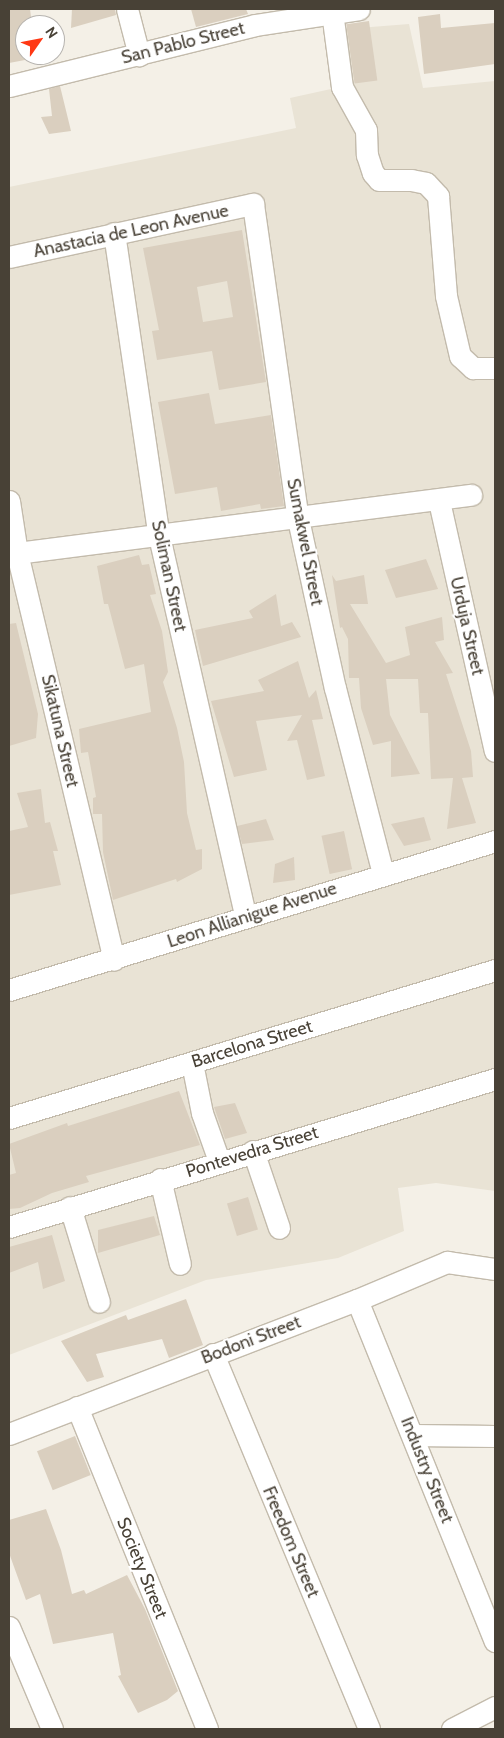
<!DOCTYPE html>
<html>
<head>
<meta charset="utf-8">
<style>
  body { margin:0 }
  #map { position:relative; width:504px; height:1738px; overflow:hidden; background:#f4f0e7; font-family:Cabin,sans-serif }
  div>[style] { position:absolute }
  [style*='--x'] { left:calc(var(--x)*1px); top:calc(var(--y)*1px); width:calc(var(--w)*1px); rotate:calc(var(--a)*1deg) }
  .residential>* { inset:0; background:#e9e3d5 }
  .building>* { inset:0; background:#dacfbf; transform-origin:0 0 }
  .roads { filter:drop-shadow(1px 0 #c3bbac) drop-shadow(-1px 0 #c3bbac) drop-shadow(0 1px #c3bbac) drop-shadow(0 -1px #c3bbac) }
  .minor>* { height:21px; margin:-10.5px; padding:0 10.5px; transform-origin:10.5px; border-radius:10.5px; background:#fff }
  span { translate:-50% -50%; white-space:nowrap; text-align:center; line-height:1.15; -webkit-text-stroke:4px #fff; paint-order:stroke }
  .street-label { font-size:18px; color:#484136 }
  .frame { position:absolute; inset:0; border:10px solid #484136; pointer-events:none }
  .north { position:absolute; left:15px; top:15px; width:50px; height:50px; box-sizing:border-box; background:#fff; border:1px solid #b6b3af; border-radius:50%; rotate:57deg; font-size:14px; font-weight:700; line-height:20px; text-align:center; color:#484136 }
  .north::after { content:''; display:block; margin:auto; width:18px; height:22px; background:#ff3814; clip-path:polygon(50% 0,100% 100%,50% 72%,0 100%) }
</style>
</head>
<body>
<div id="map">
  <div class="residential">
    <i style="clip-path:polygon(409px 24px,423px 88px,495px 81px,495px 1191px,436px 1183px,398px 1188px,404px 1231px,338px 1258px,206px 1280px,9px 1355px,9px 187px,296px 128px,290px 98px,340px 87px,333px 30px)"></i>
  </div>
  <div class="building">
    <i style="clip-path:polygon(9px 9px,30px 9px,32px 25px,25px 25px,25px 60px,9px 63px)"></i>
    <i style="clip-path:polygon(72px 9px,115px 9px,116px 15px,71px 28px)"></i>
    <i style="clip-path:polygon(191px 9px,246px 9px,248px 14px,196px 27px)"></i>
    <i style="clip-path:polygon(440px 14px,441px 28px,495px 23px,495px 64px,424px 74px,418px 17px)"></i>
    <i style="left:369px;top:21px;width:60px;height:23px;rotate:82deg"></i>
    <i style="clip-path:polygon(60px 86px,71px 131px,49px 134px,41px 117px,52px 116px,49px 89px)"></i>
    <i style="clip-path:polygon(evenodd,242px 230px,266px 382px,219px 390px,212px 351px,157px 360px,152px 331px,159px 330px,143px 248px,242px 230px,227px 281px,233px 317px,203px 322px,197px 287px,227px 281px)"></i>
    <i style="clip-path:polygon(209px 393px,215px 424px,271px 415px,284px 506px,261px 509px,260px 504px,221px 511px,217px 487px,175px 494px,158px 402px)"></i>
    <i style="clip-path:polygon(139px 555px,142px 565px,149px 564px,156px 594px,150px 595px,162px 631px,168px 672px,163px 682px,177px 728px,184px 762px,187px 813px,196px 850px,202px 849px,202px 869px,177px 882px,176px 879px,113px 900px,103px 852px,102px 814px,93px 814px,93px 798px,96px 797px,88px 752px,81px 753px,79px 729px,151px 712px,144px 664px,125px 669px,108px 604px,104px 604px,97px 566px)"></i>
    <i style="clip-path:polygon(426px 559px,438px 589px,396px 598px,385px 570px)"></i>
    <i style="clip-path:polygon(332px 575px,336px 581px,364px 575px,368px 604px,350px 604px,386px 663px,410px 655px,405px 627px,442px 617px,444px 640px,435px 642px,453px 673px,446px 674px,471px 751px,473px 777px,462px 778px,476px 823px,447px 829px,453px 778px,431px 779px,428px 713px,420px 713px,418px 679px,386px 679px,390px 715px,420px 774px,391px 777px,391px 741px,373px 745px,361px 708px,359px 678px,349px 678px,348px 639px,342px 627px,340px 628px)"></i>
    <i style="clip-path:polygon(276px 594px,281px 626px,292px 622px,301px 637px,203px 666px,195px 630px,253px 618px,249px 611px)"></i>
    <i style="clip-path:polygon(16px 623px,38px 714px,36px 738px,9px 746px,9px 624px)"></i>
    <i style="clip-path:polygon(298px 661px,309px 698px,316px 690px,323px 719px,312px 720px,325px 776px,307px 780px,297px 740px,287px 741px,302px 715px,256px 721px,267px 770px,234px 777px,211px 701px,264px 691px,258px 680px)"></i>
    <i style="clip-path:polygon(41px 789px,45px 823px,50px 822px,58px 851px,53px 851px,61px 885px,9px 895px,9px 831px,28px 827px,17px 793px)"></i>
    <i style="clip-path:polygon(424px 817px,431px 840px,404px 846px,391px 824px)"></i>
    <i style="clip-path:polygon(266px 819px,274px 840px,242px 844px,237px 826px)"></i>
    <i style="left:344px;top:831px;width:39px;height:23px;rotate:78deg"></i>
    <i style="clip-path:polygon(294px 857px,295px 880px,273px 883px,275px 864px)"></i>
    <i style="clip-path:polygon(179px 1091px,200px 1145px,86px 1176px,89px 1182px,52px 1193px,20px 1208px,9px 1209px,9px 1175px,16px 1173px,9px 1144px,67px 1123px,68px 1126px)"></i>
    <i style="clip-path:polygon(235px 1103px,247px 1133px,225px 1139px,214px 1107px)"></i>
    <i style="left:248px;top:1197px;width:34px;height:22px;rotate:73deg"></i>
    <i style="clip-path:polygon(154px 1216px,160px 1235px,98px 1253px,98px 1230px)"></i>
    <i style="clip-path:polygon(52px 1235px,65px 1281px,43px 1289px,38px 1262px,9px 1273px,9px 1247px)"></i>
    <i style="clip-path:polygon(186px 1299px,203px 1345px,169px 1358px,162px 1339px,96px 1354px,104px 1377px,87px 1382px,61px 1341px,126px 1315px,128px 1320px)"></i>
    <i style="left:75px;top:1436px;width:42px;height:41px;rotate:68deg"></i>
    <i style="clip-path:polygon(46px 1509px,61px 1550px,72px 1594px,84px 1590px,86px 1594px,127px 1575px,145px 1609px,178px 1691px,167px 1700px,138px 1713px,118px 1676px,121px 1675px,113px 1633px,53px 1644px,40px 1594px,26px 1600px,9px 1553px,9px 1520px)"></i>
  </div>
  <div class="roads">
    <div class="minor">
      <i style="--x:127;--y:9;--w:48;--a:75.4"></i>
      <i style="--x:332;--y:12;--w:76;--a:82.4"></i>
      <i style="--x:342;--y:87;--w:49;--a:60.8"></i>
      <i style="--x:366;--y:130;--w:25;--a:88"></i>
      <i style="--x:367;--y:155;--w:19;--a:72"></i>
      <i style="--x:373;--y:173;--w:9;--a:49"></i>
      <i style="--x:379;--y:180;--w:32;--a:0"></i>
      <i style="--x:411;--y:180;--w:15;--a:11"></i>
      <i style="--x:426;--y:183;--w:18;--a:47"></i>
      <i style="--x:438;--y:196;--w:100;--a:85.4"></i>
      <i style="--x:446;--y:296;--w:62;--a:76.9"></i>
      <i style="--x:460;--y:356;--w:18;--a:43"></i>
      <i style="--x:473;--y:368;--w:22;--a:0"></i>
      <i style="--x:9;--y:86;--w:253;--a:-13.9"></i>
      <i style="--x:255;--y:25;--w:105;--a:-8.7"></i>
      <i style="--x:114;--y:233;--w:306;--a:81.6"></i>
      <i style="--x:159;--y:536;--w:390;--a:77.2"></i>
      <i style="--x:9;--y:257;--w:250;--a:-12.3"></i>
      <i style="--x:253;--y:204;--w:318;--a:81.9"></i>
      <i style="--x:298;--y:519;--w:173;--a:77.7"></i>
      <i style="--x:335;--y:688;--w:192;--a:75.5"></i>
      <i style="--x:9;--y:501;--w:53;--a:81.3"></i>
      <i style="--x:17;--y:553;--w:418;--a:76.6"></i>
      <i style="--x:439;--y:501;--w:256;--a:77.4"></i>
      <i style="--x:9;--y:554;--w:466;--a:-7.3"></i>
      <i style="--x:9;--y:990;--w:508;--a:-17.04"></i>
      <i style="--x:192;--y:1063;--w:51;--a:78.7"></i>
      <i style="--x:202;--y:1113;--w:51;--a:70.5"></i>
      <i style="--x:9;--y:1118;--w:508;--a:-16.94"></i>
      <i style="--x:253;--y:1151;--w:81;--a:71.3"></i>
      <i style="--x:160;--y:1179;--w:87;--a:76.8"></i>
      <i style="--x:70;--y:1207;--w:99;--a:73"></i>
      <i style="--x:9;--y:1227;--w:508;--a:-16.94"></i>
      <i style="--x:357;--y:1300;--w:368;--a:68"></i>
      <i style="--x:213;--y:1354;--w:406;--a:67.4"></i>
      <i style="--x:77;--y:1407;--w:347;--a:68"></i>
      <i style="--x:9;--y:1434;--w:373;--a:-21.1"></i>
      <i style="--x:357;--y:1300;--w:98;--a:-22.9"></i>
      <i style="--x:447;--y:1262;--w:49;--a:8.3"></i>
      <i style="--x:413;--y:1435;--w:82;--a:0.7"></i>
      <i style="--x:9;--y:1627;--w:111;--a:67.1"></i>
      <i style="--x:452;--y:1729;--w:48;--a:-27.1"></i>
    </div>
  </div>
  <div class="street-label">
    <span style="left:183px;top:43px;rotate:-14deg">San Pablo Street</span>
    <span style="left:131px;top:231px;rotate:-12deg">Anastacia de Leon Avenue</span>
    <span style="left:305px;top:542px;rotate:79deg">Sumakwel Street</span>
    <span style="left:169px;top:576px;rotate:78deg">Soliman Street</span>
    <span style="left:467px;top:626px;rotate:77deg">Urduja Street</span>
    <span style="left:60px;top:731px;rotate:77deg">Sikatuna Street</span>
    <span style="left:252px;top:915px;rotate:-18deg">Leon Allianigue Avenue</span>
    <span style="left:252px;top:1044px;rotate:-17deg">Barcelona Street</span>
    <span style="left:252px;top:1152px;rotate:-17deg">Pontevedra Street</span>
    <span style="left:251px;top:1340px;rotate:-21deg">Bodoni Street</span>
    <span style="left:427px;top:1470px;rotate:68deg">Industry Street</span>
    <span style="left:291px;top:1542px;rotate:67deg">Freedom Street</span>
    <span style="left:142px;top:1568px;rotate:68deg">Society Street</span>
  </div>
  <div class="frame"></div>
  <div class="north">N</div>
</div>
</body>
</html>
